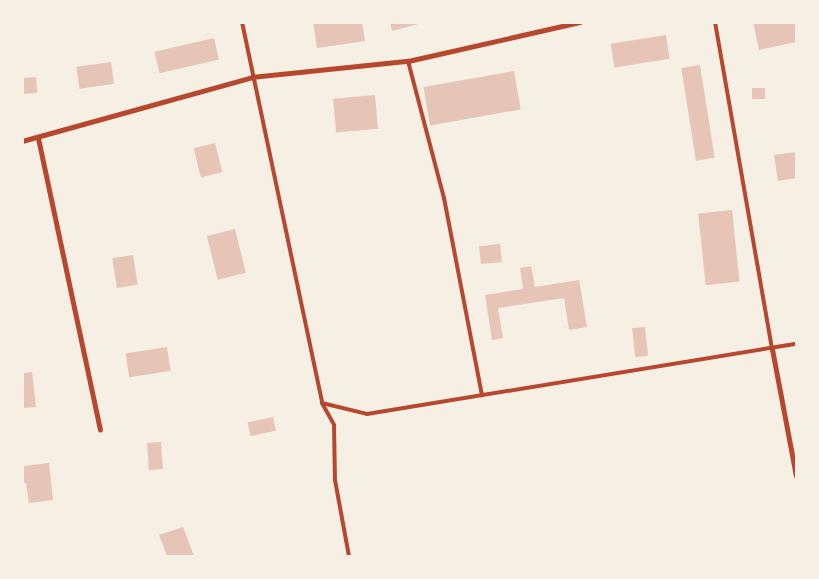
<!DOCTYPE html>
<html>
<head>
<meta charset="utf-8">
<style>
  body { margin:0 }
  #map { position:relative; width:819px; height:579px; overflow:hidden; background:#f6efe4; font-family:"Alegreya Sans",sans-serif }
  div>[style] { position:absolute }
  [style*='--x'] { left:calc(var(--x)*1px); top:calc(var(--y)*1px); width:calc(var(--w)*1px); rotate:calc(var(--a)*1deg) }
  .building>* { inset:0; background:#e6c5b7; transform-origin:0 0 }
  .service>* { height:4px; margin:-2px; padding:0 2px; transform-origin:2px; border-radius:2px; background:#b5482f }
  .minor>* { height:5px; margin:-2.5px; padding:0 2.5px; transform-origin:2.5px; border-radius:2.5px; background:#b5482f }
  span { translate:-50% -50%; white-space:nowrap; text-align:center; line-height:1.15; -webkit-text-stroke:4.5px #f6efe4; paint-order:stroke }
  .frame { position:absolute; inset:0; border:24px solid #f6efe4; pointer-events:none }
</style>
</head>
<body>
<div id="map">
  <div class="building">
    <i style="clip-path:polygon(313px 22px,362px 22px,365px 41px,317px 48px)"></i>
    <i style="clip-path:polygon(390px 22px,422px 22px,422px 23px,392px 31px)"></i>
    <i style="clip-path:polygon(753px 22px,796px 22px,796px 42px,759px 50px)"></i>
    <i style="left:666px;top:35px;width:24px;height:56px;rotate:81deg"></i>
    <i style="left:214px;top:38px;width:22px;height:61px;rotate:77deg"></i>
    <i style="left:111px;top:62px;width:22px;height:35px;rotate:82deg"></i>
    <i style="left:700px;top:65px;width:94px;height:19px;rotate:81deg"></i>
    <i style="left:514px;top:71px;width:39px;height:92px;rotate:80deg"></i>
    <i style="left:36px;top:77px;width:16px;height:14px;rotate:86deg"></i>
    <i style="left:752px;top:88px;width:13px;height:11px"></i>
    <i style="left:375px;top:95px;width:34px;height:42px;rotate:85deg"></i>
    <i style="left:215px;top:143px;width:30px;height:22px;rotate:76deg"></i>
    <i style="clip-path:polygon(796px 152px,796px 178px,778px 181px,774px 155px)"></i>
    <i style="left:732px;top:210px;width:72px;height:34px;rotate:84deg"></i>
    <i style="left:235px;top:229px;width:45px;height:29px;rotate:76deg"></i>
    <i style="left:500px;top:244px;width:18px;height:21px;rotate:84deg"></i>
    <i style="left:133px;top:255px;width:30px;height:21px;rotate:81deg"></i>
    <i style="clip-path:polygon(531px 266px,535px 287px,579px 280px,587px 327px,569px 330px,564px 298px,498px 308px,503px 338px,492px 340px,485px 295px,523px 289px,520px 268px)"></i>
    <i style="left:645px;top:327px;width:29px;height:13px;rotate:84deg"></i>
    <i style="left:167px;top:347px;width:24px;height:42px;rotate:81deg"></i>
    <i style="clip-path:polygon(32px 372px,36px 407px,22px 408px,22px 373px)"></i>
    <i style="left:273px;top:417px;width:14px;height:26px;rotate:78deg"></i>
    <i style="left:161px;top:442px;width:27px;height:14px;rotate:86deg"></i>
    <i style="clip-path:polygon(49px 463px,53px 500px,29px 503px,26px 483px,22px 483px,24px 466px)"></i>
    <i style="clip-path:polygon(183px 527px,194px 556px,167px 556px,159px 535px)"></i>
  </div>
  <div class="service">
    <i style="--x:242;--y:22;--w:389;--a:78.1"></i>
    <i style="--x:322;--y:403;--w:46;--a:13.7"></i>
    <i style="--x:367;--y:414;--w:435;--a:-9.3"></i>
    <i style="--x:715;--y:22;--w:332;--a:80.1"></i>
    <i style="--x:408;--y:61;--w:142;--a:75.3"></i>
    <i style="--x:444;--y:198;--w:201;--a:79.1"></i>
    <i style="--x:322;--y:403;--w:25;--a:61"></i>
    <i style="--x:334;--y:425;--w:55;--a:89"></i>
    <i style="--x:335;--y:480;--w:77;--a:79.6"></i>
  </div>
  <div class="minor">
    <i style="--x:38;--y:138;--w:298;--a:78"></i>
    <i style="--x:22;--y:141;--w:239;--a:-15.5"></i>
    <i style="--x:252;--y:77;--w:157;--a:-5.9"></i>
    <i style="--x:408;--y:61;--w:176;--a:-12.8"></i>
    <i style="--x:772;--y:349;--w:129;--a:79.3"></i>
  </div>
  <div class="frame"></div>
</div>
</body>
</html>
